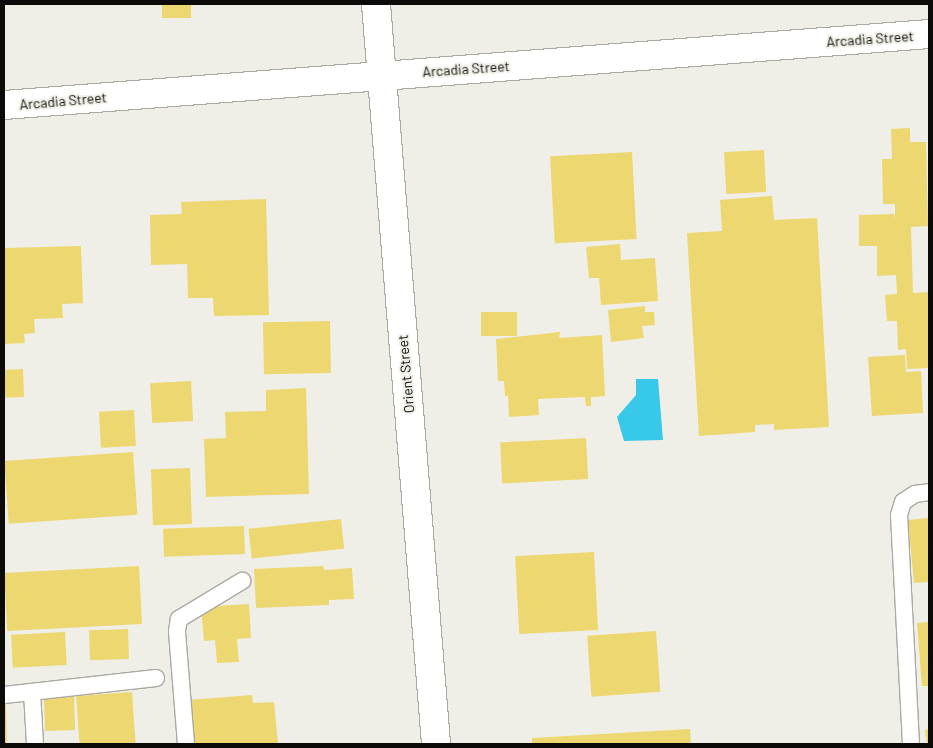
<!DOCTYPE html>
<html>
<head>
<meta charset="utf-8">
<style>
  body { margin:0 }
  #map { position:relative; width:933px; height:748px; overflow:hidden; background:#f0efe7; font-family:Barlow,sans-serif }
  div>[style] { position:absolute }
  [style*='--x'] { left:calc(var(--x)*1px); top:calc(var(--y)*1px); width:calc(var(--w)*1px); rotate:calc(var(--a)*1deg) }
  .water>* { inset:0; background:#38c8e9 }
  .building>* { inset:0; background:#edd771; transform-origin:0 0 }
  .roads { filter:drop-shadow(1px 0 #aba9a2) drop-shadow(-1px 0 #aba9a2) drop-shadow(0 1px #aba9a2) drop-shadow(0 -1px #aba9a2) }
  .service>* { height:16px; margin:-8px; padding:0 8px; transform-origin:8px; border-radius:8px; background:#fff }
  .minor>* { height:28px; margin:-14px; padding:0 14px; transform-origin:14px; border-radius:14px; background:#fff }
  span { translate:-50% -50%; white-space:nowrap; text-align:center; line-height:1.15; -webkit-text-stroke:4px #f0efe7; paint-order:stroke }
  .street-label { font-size:14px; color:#0c0b09 }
  .frame { position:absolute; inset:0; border:5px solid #0c0b09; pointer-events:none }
</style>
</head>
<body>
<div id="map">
  <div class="water">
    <i style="clip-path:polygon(636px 379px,658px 379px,663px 440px,624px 441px,617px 417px,636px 395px)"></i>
  </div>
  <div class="building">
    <i style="left:162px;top:4px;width:29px;height:14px"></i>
    <i style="clip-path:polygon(910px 128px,910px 142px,926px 142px,928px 226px,911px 227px,913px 293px,929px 292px,929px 368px,907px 369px,906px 349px,898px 350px,897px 321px,887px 321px,885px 295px,897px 294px,896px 275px,877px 276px,877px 246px,859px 246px,859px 215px,894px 214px,895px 220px,895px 204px,883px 204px,882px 159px,892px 159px,891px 129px)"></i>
    <i style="left:764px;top:150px;width:42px;height:40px;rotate:87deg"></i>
    <i style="left:632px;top:152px;width:87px;height:82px;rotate:87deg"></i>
    <i style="clip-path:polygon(772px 196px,774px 220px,817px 218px,829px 427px,774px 430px,774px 424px,755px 425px,755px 432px,699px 436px,687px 233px,722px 231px,720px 200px)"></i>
    <i style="clip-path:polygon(266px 199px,269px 315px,214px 316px,213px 298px,188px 298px,187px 264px,151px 265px,150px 215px,182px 214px,181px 202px)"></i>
    <i style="clip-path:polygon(620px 244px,621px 260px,655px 258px,658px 301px,601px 305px,599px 278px,589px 278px,586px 247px)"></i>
    <i style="clip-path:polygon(81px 246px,83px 303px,62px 304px,63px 318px,34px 319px,35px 333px,24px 334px,25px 343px,4px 344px,4px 248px)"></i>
    <i style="clip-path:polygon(645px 306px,645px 312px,654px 312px,655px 325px,642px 326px,644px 338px,611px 342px,608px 310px)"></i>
    <i style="left:481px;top:312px;width:36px;height:24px"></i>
    <i style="left:330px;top:321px;width:52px;height:67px;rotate:89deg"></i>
    <i style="clip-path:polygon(560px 332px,559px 338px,602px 335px,605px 396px,591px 397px,591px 406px,586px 406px,585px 397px,538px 399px,539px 415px,509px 417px,508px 396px,505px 396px,504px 381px,498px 381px,496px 339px)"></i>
    <i style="clip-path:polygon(905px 355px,906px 372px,921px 371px,923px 413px,872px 416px,868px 357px)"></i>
    <i style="left:23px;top:369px;width:28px;height:19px;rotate:88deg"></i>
    <i style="left:191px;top:381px;width:40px;height:41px;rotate:87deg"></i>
    <i style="clip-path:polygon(306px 388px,309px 494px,206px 497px,204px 439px,226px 438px,225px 412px,266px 411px,266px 390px)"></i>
    <i style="left:134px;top:410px;width:36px;height:35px;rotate:87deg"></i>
    <i style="left:586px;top:438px;width:41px;height:86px;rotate:87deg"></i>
    <i style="left:133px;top:452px;width:63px;height:129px;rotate:86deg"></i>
    <i style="left:190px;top:468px;width:56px;height:39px;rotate:88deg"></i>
    <i style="clip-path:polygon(929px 518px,929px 582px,914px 583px,908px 520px)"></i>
    <i style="left:341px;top:519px;width:30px;height:93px;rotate:84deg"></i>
    <i style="left:244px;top:526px;width:28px;height:81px;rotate:88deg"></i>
    <i style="left:594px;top:552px;width:78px;height:79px;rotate:87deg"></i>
    <i style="left:139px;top:566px;width:58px;height:135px;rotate:87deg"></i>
    <i style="clip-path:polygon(323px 566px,324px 570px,352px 568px,354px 599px,329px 600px,329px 605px,256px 608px,254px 569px)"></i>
    <i style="clip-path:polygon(249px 604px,251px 638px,237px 639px,239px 662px,217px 663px,215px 640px,204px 641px,201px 607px)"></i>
    <i style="clip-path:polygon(929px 622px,929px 686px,922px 686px,917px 623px)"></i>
    <i style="left:128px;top:629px;width:30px;height:39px;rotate:88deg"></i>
    <i style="left:656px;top:631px;width:61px;height:69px;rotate:86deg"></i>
    <i style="left:65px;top:632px;width:33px;height:54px;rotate:87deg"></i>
    <i style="left:132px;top:692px;width:52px;height:56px;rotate:86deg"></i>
    <i style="clip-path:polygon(252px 695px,253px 703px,274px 702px,278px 744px,191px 744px,188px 700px)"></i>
    <i style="left:74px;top:697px;width:33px;height:30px;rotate:88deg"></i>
    <i style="clip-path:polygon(6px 704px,7px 744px,4px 744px,4px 705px)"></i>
    <i style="clip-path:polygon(690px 729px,691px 744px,532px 744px,532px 738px)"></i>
    <i style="clip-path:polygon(929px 729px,929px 744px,927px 744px,925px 730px)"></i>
  </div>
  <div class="roads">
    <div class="service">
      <i style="--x:32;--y:692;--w:52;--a:86.7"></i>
      <i style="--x:4;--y:695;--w:153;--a:-6.4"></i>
      <i style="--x:186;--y:744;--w:113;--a:-94.6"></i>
      <i style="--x:177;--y:631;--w:12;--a:-81"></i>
      <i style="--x:179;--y:619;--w:74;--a:-31.1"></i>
      <i style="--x:911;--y:744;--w:229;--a:-93"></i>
      <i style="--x:899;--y:515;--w:14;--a:-73"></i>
      <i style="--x:903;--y:502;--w:14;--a:-34"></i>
      <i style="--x:915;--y:494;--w:14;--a:-8"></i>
    </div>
    <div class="minor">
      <i style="--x:376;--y:4;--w:742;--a:85.36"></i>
      <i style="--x:4;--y:105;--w:928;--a:-4.39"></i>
    </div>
  </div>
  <div class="street-label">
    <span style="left:870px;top:39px;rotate:-4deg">Arcadia Street</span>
    <span style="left:466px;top:69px;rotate:-4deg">Arcadia Street</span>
    <span style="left:63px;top:101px;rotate:-5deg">Arcadia Street</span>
    <span style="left:406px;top:374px;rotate:-95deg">Orient Street</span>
  </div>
  <div class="frame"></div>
</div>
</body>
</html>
